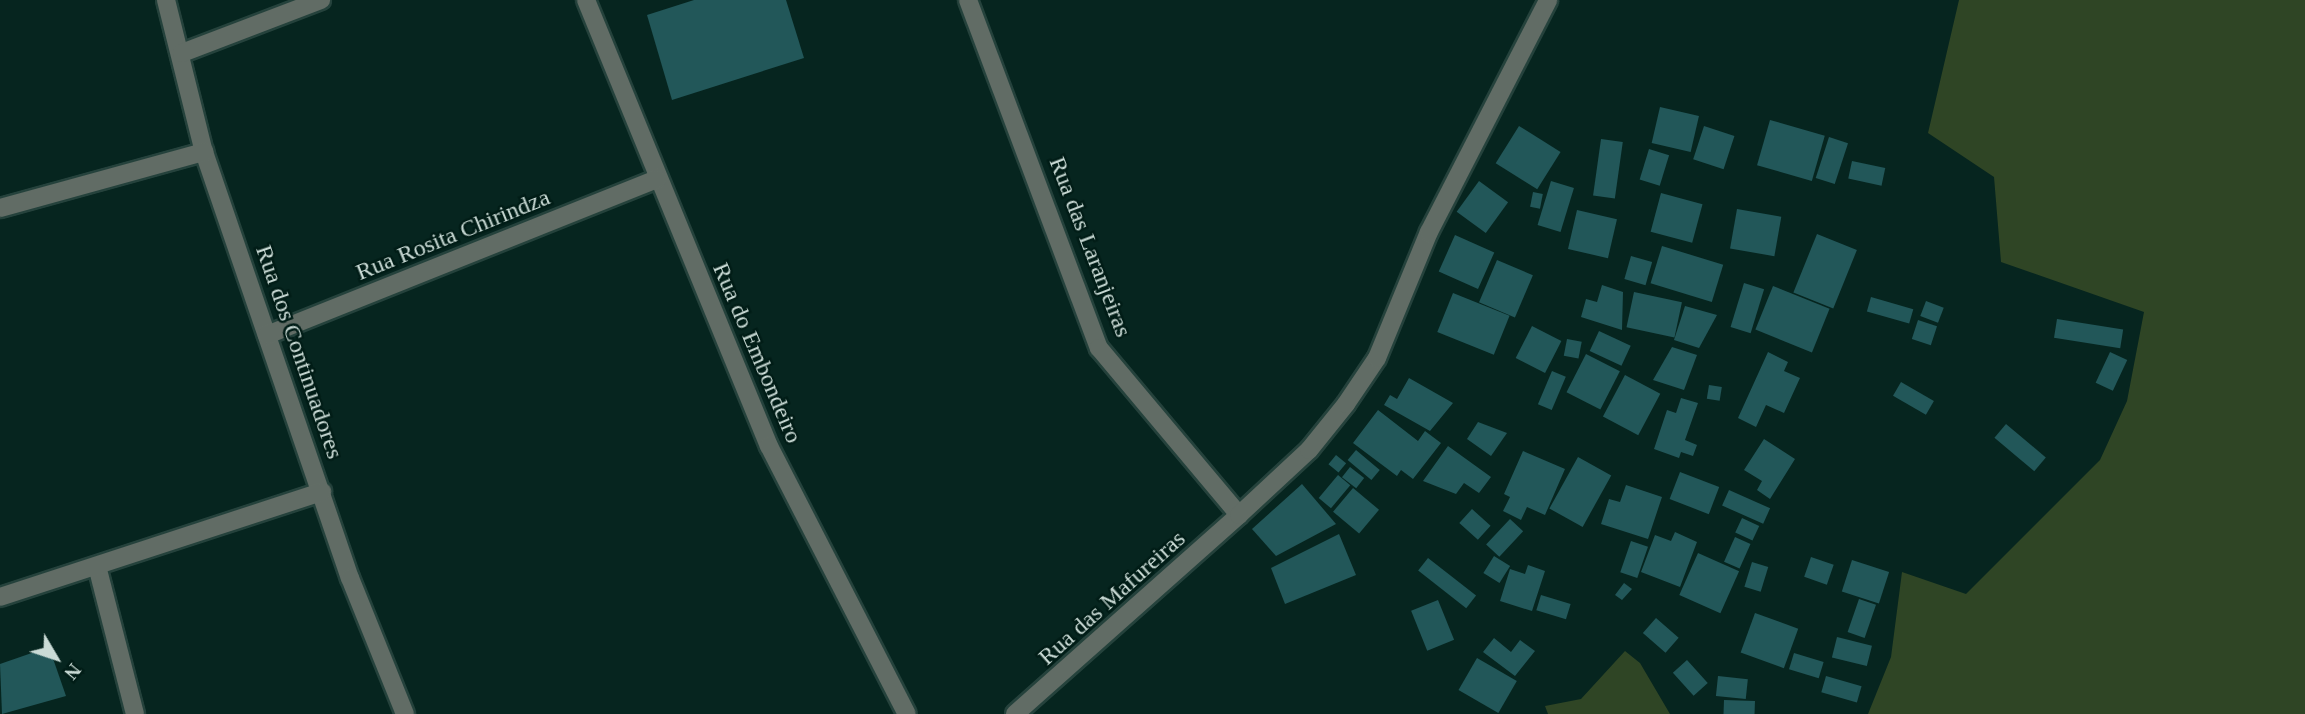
<!DOCTYPE html>
<html>
<head>
<meta charset="utf-8">
<style>
  body { margin:0 }
  #map { position:relative; width:2305px; height:714px; overflow:hidden; background:#06251f; font-family:"Times New Roman",serif }
  div>[style] { position:absolute }
  [style*='--x'] { left:calc(var(--x)*1px); top:calc(var(--y)*1px); width:calc(var(--w)*1px); rotate:calc(var(--a)*1deg) }
  .green>* { inset:0; background:#2f4525 }
  .building>* { inset:0; background:#225759; transform-origin:0 0 }
  .roads { filter:drop-shadow(2px 0 #25423c) drop-shadow(-2px 0 #25423c) drop-shadow(0 2px #25423c) drop-shadow(0 -2px #25423c) }
  .minor>* { height:18px; margin:-9px; padding:0 9px; transform-origin:9px; border-radius:9px; background:#616c65 }
  span { translate:-50% -50%; white-space:nowrap; text-align:center; line-height:1.15; -webkit-text-stroke:5px #001c16; paint-order:stroke }
  .street-label { font-size:24px; color:#cadbd6 }
  .north { position:absolute; left:21px; top:623px; width:70px; height:70px; -webkit-text-stroke:5px #001c16; paint-order:stroke; rotate:129deg; font-size:19px; font-weight:700; line-height:28px; text-align:center; color:#cadbd6 }
  .north::after { content:''; display:block; margin:auto; width:24px; height:32px; background:#cadbd6; clip-path:polygon(50% 0,100% 100%,50% 72%,0 100%) }
</style>
</head>
<body>
<div id="map">
  <div class="green">
    <i style="clip-path:polygon(1959px 0,2305px 0,2305px 714px,1868px 714px,1891px 657px,1902px 572px,1966px 594px,2100px 460px,2127px 401px,2144px 312px,2001px 262px,1994px 177px,1928px 133px)"></i>
    <i style="clip-path:polygon(1625px 651px,1640px 663px,1670px 714px,1548px 714px,1545px 706px,1581px 699px)"></i>
  </div>
  <div class="building">
    <i style="clip-path:polygon(694px 0,786px 0,804px 58px,672px 100px,647px 15px)"></i>
    <i style="left:1660px;top:107px;width:40px;height:37px;rotate:13deg"></i>
    <i style="left:1770px;top:120px;width:57px;height:47px;rotate:16deg"></i>
    <i style="left:1519px;top:126px;width:49px;height:44px;rotate:32deg"></i>
    <i style="left:1704px;top:126px;width:32px;height:35px;rotate:18deg"></i>
    <i style="left:1829px;top:137px;width:20px;height:43px;rotate:18deg"></i>
    <i style="left:1601px;top:139px;width:22px;height:57px;rotate:8deg"></i>
    <i style="left:1649px;top:149px;width:21px;height:32px;rotate:17deg"></i>
    <i style="left:1852px;top:161px;width:34px;height:18px;rotate:12deg"></i>
    <i style="left:1479px;top:181px;width:36px;height:38px;rotate:36deg"></i>
    <i style="left:1551px;top:181px;width:24px;height:46px;rotate:17deg"></i>
    <i style="left:1533px;top:192px;width:10px;height:15px;rotate:11deg"></i>
    <i style="left:1661px;top:193px;width:43px;height:40px;rotate:15deg"></i>
    <i style="left:1737px;top:209px;width:45px;height:40px;rotate:10deg"></i>
    <i style="left:1577px;top:210px;width:41px;height:40px;rotate:13deg"></i>
    <i style="left:1817px;top:234px;width:43px;height:63px;rotate:22deg"></i>
    <i style="left:1455px;top:235px;width:43px;height:40px;rotate:24deg"></i>
    <i style="left:1662px;top:246px;width:64px;height:39px;rotate:17deg"></i>
    <i style="left:1631px;top:256px;width:22px;height:24px;rotate:16deg"></i>
    <i style="left:1497px;top:260px;width:39px;height:46px;rotate:23deg"></i>
    <i style="left:1744px;top:283px;width:21px;height:46px;rotate:17deg"></i>
    <i style="clip-path:polygon(1602px 285px,1623px 292px,1622px 330px,1581px 317px,1586px 299px,1597px 302px)"></i>
    <i style="left:1773px;top:286px;width:61px;height:47px;rotate:22deg"></i>
    <i style="left:1634px;top:292px;width:49px;height:36px;rotate:12deg"></i>
    <i style="left:1453px;top:293px;width:61px;height:42px;rotate:22deg"></i>
    <i style="left:1871px;top:297px;width:44px;height:15px;rotate:16deg"></i>
    <i style="left:1926px;top:301px;width:19px;height:16px;rotate:21deg"></i>
    <i style="clip-path:polygon(1685px 306px,1717px 315px,1699px 348px,1674px 340px)"></i>
    <i style="left:2057px;top:319px;width:67px;height:19px;rotate:9deg"></i>
    <i style="left:1918px;top:320px;width:20px;height:20px;rotate:18deg"></i>
    <i style="left:1532px;top:326px;width:33px;height:36px;rotate:27deg"></i>
    <i style="left:1599px;top:331px;width:35px;height:22px;rotate:25deg"></i>
    <i style="left:1567px;top:339px;width:15px;height:17px;rotate:11deg"></i>
    <i style="clip-path:polygon(1672px 347px,1697px 355px,1684px 390px,1653px 380px)"></i>
    <i style="clip-path:polygon(1768px 352px,1788px 362px,1784px 371px,1800px 378px,1784px 413px,1766px 405px,1756px 427px,1738px 418px)"></i>
    <i style="left:2110px;top:352px;width:19px;height:34px;rotate:25deg"></i>
    <i style="left:1586px;top:354px;width:38px;height:43px;rotate:27deg"></i>
    <i style="left:1552px;top:371px;width:15px;height:36px;rotate:23deg"></i>
    <i style="left:1625px;top:375px;width:40px;height:47px;rotate:28deg"></i>
    <i style="clip-path:polygon(1409px 378px,1453px 403px,1430px 431px,1384px 405px,1390px 395px,1397px 399px)"></i>
    <i style="left:1901px;top:382px;width:38px;height:16px;rotate:30deg"></i>
    <i style="left:1709px;top:385px;width:13px;height:14px;rotate:9deg"></i>
    <i style="clip-path:polygon(1681px 398px,1698px 403px,1685px 440px,1697px 445px,1693px 456px,1681px 452px,1679px 458px,1654px 449px,1667px 410px,1676px 413px)"></i>
    <i style="clip-path:polygon(1378px 410px,1418px 441px,1425px 431px,1441px 443px,1413px 479px,1401px 470px,1397px 476px,1353px 443px)"></i>
    <i style="clip-path:polygon(1478px 422px,1507px 433px,1491px 456px,1467px 439px)"></i>
    <i style="left:2006px;top:424px;width:52px;height:18px;rotate:40deg"></i>
    <i style="clip-path:polygon(1764px 439px,1795px 459px,1770px 499px,1757px 490px,1762px 481px,1744px 470px)"></i>
    <i style="clip-path:polygon(1448px 446px,1491px 477px,1479px 493px,1464px 483px,1456px 494px,1423px 481px)"></i>
    <i style="left:1356px;top:450px;width:31px;height:13px;rotate:40deg"></i>
    <i style="clip-path:polygon(1523px 451px,1565px 469px,1545px 515px,1527px 507px,1521px 520px,1503px 511px,1510px 497px,1504px 494px)"></i>
    <i style="left:1336px;top:455px;width:13px;height:12px;rotate:39deg"></i>
    <i style="left:1578px;top:457px;width:38px;height:59px;rotate:29deg"></i>
    <i style="left:1350px;top:467px;width:18px;height:13px;rotate:38deg"></i>
    <i style="left:1680px;top:472px;width:42px;height:29px;rotate:21deg"></i>
    <i style="left:1338px;top:475px;width:16px;height:30px;rotate:40deg"></i>
    <i style="clip-path:polygon(1302px 484px,1336px 524px,1276px 556px,1252px 529px)"></i>
    <i style="clip-path:polygon(1626px 485px,1662px 497px,1648px 539px,1601px 524px,1609px 499px,1620px 502px)"></i>
    <i style="left:1353px;top:488px;width:34px;height:31px;rotate:40deg"></i>
    <i style="left:1729px;top:490px;width:45px;height:17px;rotate:24deg"></i>
    <i style="left:1472px;top:509px;width:25px;height:19px;rotate:42deg"></i>
    <i style="left:1742px;top:518px;width:19px;height:16px;rotate:25deg"></i>
    <i style="left:1510px;top:519px;width:18px;height:35px;rotate:43deg"></i>
    <i style="clip-path:polygon(1675px 532px,1697px 542px,1680px 587px,1641px 572px,1655px 535px,1671px 541px)"></i>
    <i style="clip-path:polygon(1339px 534px,1356px 575px,1285px 604px,1271px 568px)"></i>
    <i style="left:1735px;top:537px;width:17px;height:27px;rotate:24deg"></i>
    <i style="left:1631px;top:541px;width:18px;height:33px;rotate:19deg"></i>
    <i style="left:1698px;top:553px;width:45px;height:46px;rotate:24deg"></i>
    <i style="left:1494px;top:556px;width:19px;height:20px;rotate:32deg"></i>
    <i style="left:1811px;top:557px;width:24px;height:21px;rotate:19deg"></i>
    <i style="left:1428px;top:558px;width:61px;height:16px;rotate:38deg"></i>
    <i style="left:1852px;top:560px;width:39px;height:33px;rotate:18deg"></i>
    <i style="left:1752px;top:562px;width:17px;height:26px;rotate:17deg"></i>
    <i style="clip-path:polygon(1528px 565px,1545px 571px,1532px 611px,1500px 601px,1510px 569px,1525px 574px)"></i>
    <i style="clip-path:polygon(1624px 583px,1632px 589px,1622px 600px,1615px 595px)"></i>
    <i style="left:1541px;top:595px;width:31px;height:16px;rotate:17deg"></i>
    <i style="left:1859px;top:599px;width:18px;height:35px;rotate:19deg"></i>
    <i style="left:1438px;top:600px;width:43px;height:29px;rotate:68deg"></i>
    <i style="left:1755px;top:613px;width:46px;height:42px;rotate:20deg"></i>
    <i style="left:1656px;top:618px;width:30px;height:20px;rotate:41deg"></i>
    <i style="left:1837px;top:637px;width:36px;height:21px;rotate:14deg"></i>
    <i style="clip-path:polygon(1494px 638px,1511px 652px,1520px 640px,1535px 651px,1515px 676px,1483px 652px)"></i>
    <i style="clip-path:polygon(49px 647px,66px 696px,2px 714px,0 664px)"></i>
    <i style="left:1794px;top:653px;width:31px;height:17px;rotate:17deg"></i>
    <i style="left:1477px;top:658px;width:46px;height:37px;rotate:30deg"></i>
    <i style="left:1687px;top:660px;width:31px;height:19px;rotate:48deg"></i>
    <i style="left:1718px;top:676px;width:30px;height:20px;rotate:6deg"></i>
    <i style="left:1826px;top:676px;width:37px;height:17px;rotate:16deg"></i>
    <i style="left:1724px;top:700px;width:31px;height:14px;rotate:2deg"></i>
  </div>
  <div class="roads">
    <div class="minor">
      <i style="--x:166;--y:0;--w:157;--a:76"></i>
      <i style="--x:204;--y:152;--w:450;--a:71.1"></i>
      <i style="--x:350;--y:578;--w:147;--a:68"></i>
      <i style="--x:586;--y:0;--w:482;--a:67.7"></i>
      <i style="--x:769;--y:446;--w:301;--a:62.8"></i>
      <i style="--x:968;--y:0;--w:372;--a:69.4"></i>
      <i style="--x:1099;--y:348;--w:218;--a:50"></i>
      <i style="--x:182;--y:53;--w:149;--a:-20.9"></i>
      <i style="--x:0;--y:208;--w:212;--a:-15.4"></i>
      <i style="--x:267;--y:335;--w:420;--a:-21.8"></i>
      <i style="--x:97;--y:566;--w:153;--a:75.6"></i>
      <i style="--x:0;--y:597;--w:339;--a:-18.1"></i>
      <i style="--x:1015;--y:714;--w:300;--a:-41.6"></i>
      <i style="--x:1239;--y:515;--w:96;--a:-42.9"></i>
      <i style="--x:1309;--y:450;--w:59;--a:-51.2"></i>
      <i style="--x:1346;--y:404;--w:55;--a:-56"></i>
      <i style="--x:1377;--y:358;--w:136;--a:-67.6"></i>
      <i style="--x:1429;--y:232;--w:261;--a:-62.8"></i>
    </div>
  </div>
  <div class="street-label">
    <span style="left:453px;top:235px;rotate:-22deg">Rua Rosita Chirindza</span>
    <span style="left:1090px;top:247px;rotate:69deg">Rua das Laranjeiras</span>
    <span style="left:299px;top:352px;rotate:71deg">Rua dos Continuadores</span>
    <span style="left:757px;top:353px;rotate:67deg">Rua do Embondeiro</span>
    <span style="left:1112px;top:598px;rotate:-42deg">Rua das Mafureiras</span>
  </div>
  <div class="north">N</div>
</div>
</body>
</html>
